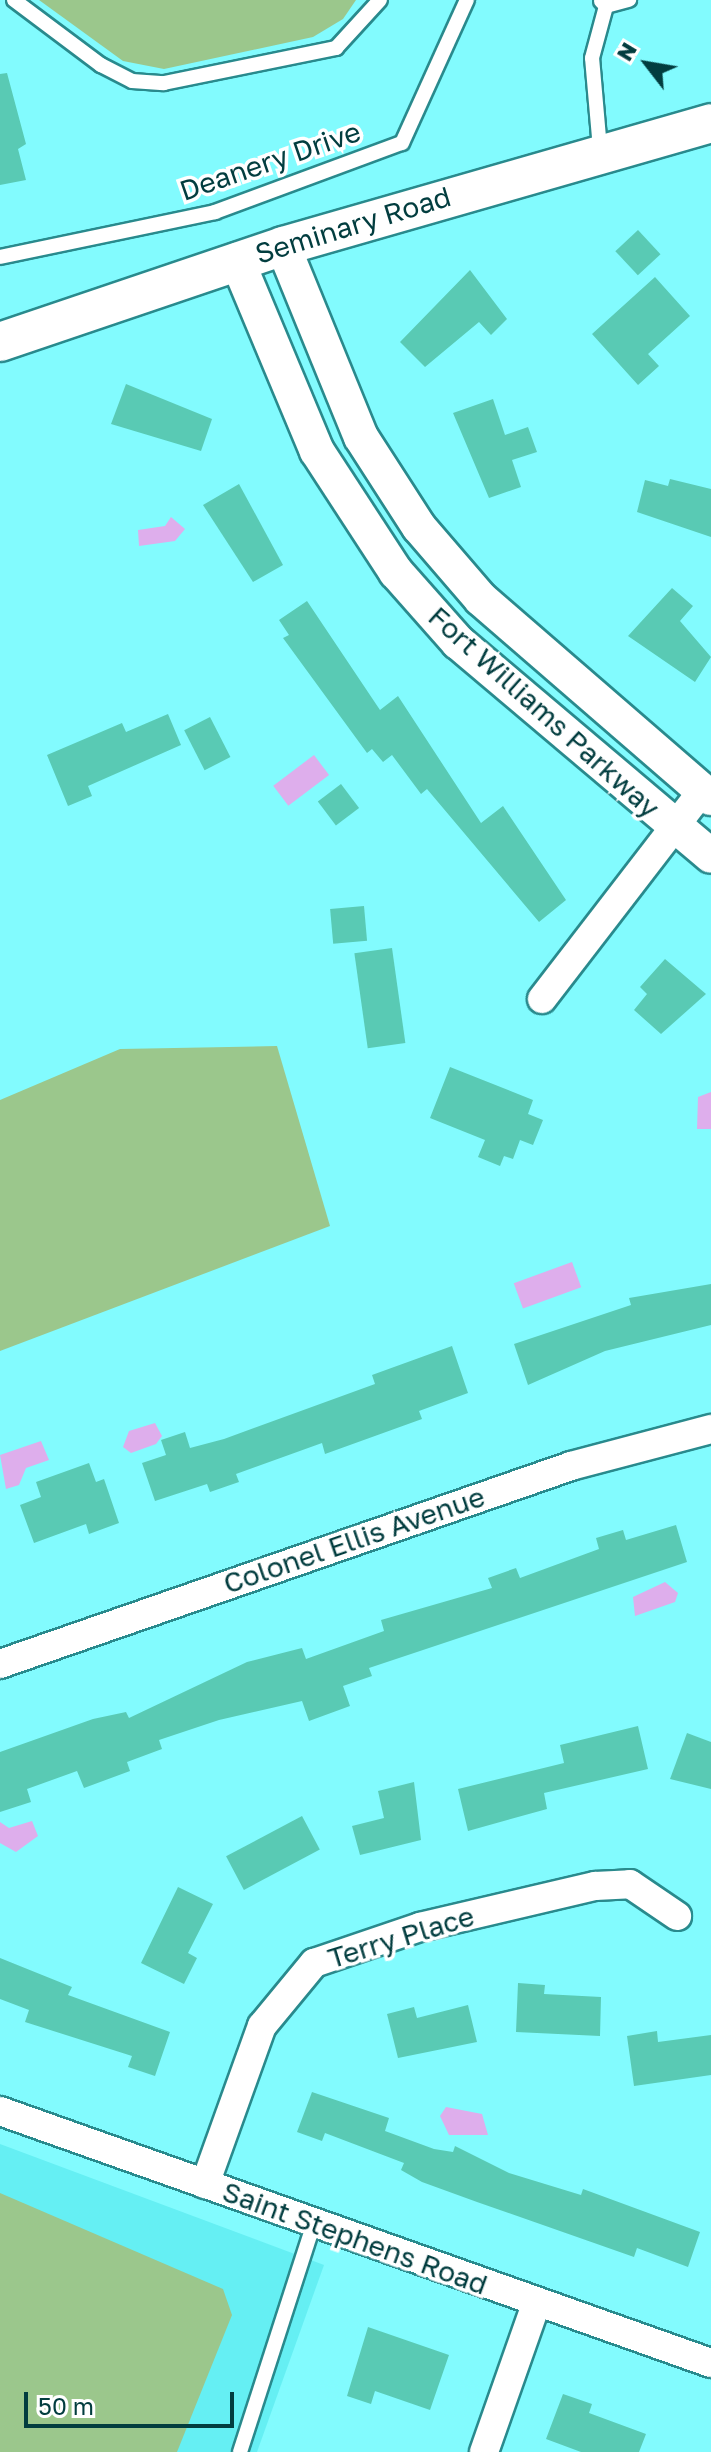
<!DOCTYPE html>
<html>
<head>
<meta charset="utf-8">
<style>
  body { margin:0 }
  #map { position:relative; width:711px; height:2452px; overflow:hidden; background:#82fbfe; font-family:"Golos Text",sans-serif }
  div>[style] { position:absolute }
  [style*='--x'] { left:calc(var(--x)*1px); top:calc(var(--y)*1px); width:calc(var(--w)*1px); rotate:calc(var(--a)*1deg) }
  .built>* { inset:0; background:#65eff3 }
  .green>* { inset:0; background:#9bc78c }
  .water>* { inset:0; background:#deaeec; transform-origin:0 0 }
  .building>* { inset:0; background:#59cab4; transform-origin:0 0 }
  .roads { filter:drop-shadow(2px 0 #298a8d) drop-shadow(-2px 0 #298a8d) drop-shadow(0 2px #298a8d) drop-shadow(0 -2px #298a8d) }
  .service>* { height:14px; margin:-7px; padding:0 7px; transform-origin:7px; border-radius:7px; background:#fff }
  .minor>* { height:28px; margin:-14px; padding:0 14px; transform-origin:14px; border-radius:14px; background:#fff }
  .tertiary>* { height:34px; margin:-17px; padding:0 17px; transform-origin:17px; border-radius:17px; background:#fff }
  .secondary>* { height:38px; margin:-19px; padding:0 19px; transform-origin:19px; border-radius:19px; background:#fff }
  span { translate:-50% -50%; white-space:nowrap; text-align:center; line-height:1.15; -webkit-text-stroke:7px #fff; paint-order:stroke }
  .street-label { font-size:28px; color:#023d3f }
  .north { position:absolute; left:607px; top:24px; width:80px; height:80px; -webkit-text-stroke:6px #fff; paint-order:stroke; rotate:301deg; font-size:22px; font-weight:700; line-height:32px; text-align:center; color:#023d3f }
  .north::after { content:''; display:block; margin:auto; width:28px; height:36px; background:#023d3f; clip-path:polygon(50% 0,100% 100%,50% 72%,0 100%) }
  .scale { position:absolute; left:24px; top:2392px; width:210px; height:36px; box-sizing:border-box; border:4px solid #023d3f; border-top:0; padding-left:10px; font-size:24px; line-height:28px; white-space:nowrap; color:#023d3f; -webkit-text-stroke:6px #fff; paint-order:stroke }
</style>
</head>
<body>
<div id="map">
  <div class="built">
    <i style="clip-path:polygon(0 2144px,324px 2265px,257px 2452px,0 2452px)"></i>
  </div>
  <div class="green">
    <i style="clip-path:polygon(39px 0,356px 0,343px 19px,313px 37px,164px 69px,123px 61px)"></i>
    <i style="clip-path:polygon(277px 1046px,330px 1226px,0 1351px,0 1100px,120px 1049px)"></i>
    <i style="clip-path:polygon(0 2193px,223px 2289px,232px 2315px,177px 2452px,0 2452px)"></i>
  </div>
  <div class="water">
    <i style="clip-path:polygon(171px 517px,185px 529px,175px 541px,139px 546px,138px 530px,165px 526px)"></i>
    <i style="left:314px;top:755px;width:25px;height:51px;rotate:53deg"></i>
    <i style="clip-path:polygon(711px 1092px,711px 1129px,697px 1129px,698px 1097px)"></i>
    <i style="left:572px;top:1262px;width:27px;height:62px;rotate:70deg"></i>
    <i style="clip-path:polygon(155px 1423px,162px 1436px,156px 1444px,131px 1453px,123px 1447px,129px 1431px)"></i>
    <i style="clip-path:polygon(41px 1441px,49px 1460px,26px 1468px,19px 1485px,6px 1489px,0 1455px)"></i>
    <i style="clip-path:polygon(665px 1582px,678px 1593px,675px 1602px,635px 1616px,633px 1597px)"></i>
    <i style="clip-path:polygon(32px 1821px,38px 1836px,16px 1852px,0 1843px,0 1822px,9px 1828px)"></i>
    <i style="clip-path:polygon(446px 2107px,482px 2114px,488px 2135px,449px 2135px,440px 2116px)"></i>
  </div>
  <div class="building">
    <i style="clip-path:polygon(7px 73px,26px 144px,18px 149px,26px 180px,0 185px,0 74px)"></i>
    <i style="left:638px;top:230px;width:33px;height:31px;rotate:47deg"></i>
    <i style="clip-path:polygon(470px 270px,507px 319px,491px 335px,479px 322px,425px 367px,400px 342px)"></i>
    <i style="clip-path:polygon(655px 277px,690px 316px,648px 354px,659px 366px,638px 385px,592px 334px)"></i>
    <i style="clip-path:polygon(126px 384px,212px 419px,201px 451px,111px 424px)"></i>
    <i style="clip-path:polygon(493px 399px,505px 435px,528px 427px,537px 452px,512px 460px,521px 487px,489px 498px,453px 413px)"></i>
    <i style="clip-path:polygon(670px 479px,711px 489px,711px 537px,637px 512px,645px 480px,668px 486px)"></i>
    <i style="clip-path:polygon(239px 484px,283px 565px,253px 582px,203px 505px)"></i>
    <i style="clip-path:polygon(672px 588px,693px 606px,680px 621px,711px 657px,695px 682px,628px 636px)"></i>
    <i style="clip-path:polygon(307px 601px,380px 710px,398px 696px,481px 823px,503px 806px,566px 900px,539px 922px,427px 789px,421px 794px,392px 755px,383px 762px,372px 749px,367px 753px,283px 638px,289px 635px,279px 620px)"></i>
    <i style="clip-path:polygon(168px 714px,181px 745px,88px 786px,92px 796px,68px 806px,47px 755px,122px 723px,126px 732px)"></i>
    <i style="left:210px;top:717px;width:45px;height:29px;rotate:63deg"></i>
    <i style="left:341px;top:784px;width:30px;height:29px;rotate:53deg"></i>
    <i style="left:364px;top:906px;width:35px;height:34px;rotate:85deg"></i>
    <i style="left:392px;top:948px;width:96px;height:38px;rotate:82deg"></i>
    <i style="clip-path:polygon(665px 959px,706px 994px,661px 1034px,634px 1010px,647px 994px,640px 987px)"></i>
    <i style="clip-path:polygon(450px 1067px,533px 1100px,528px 1114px,543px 1120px,533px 1145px,520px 1140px,513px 1159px,504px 1156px,500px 1166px,478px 1157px,485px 1140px,430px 1118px)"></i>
    <i style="clip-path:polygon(711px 1284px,711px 1325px,605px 1351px,528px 1385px,514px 1344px,631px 1305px,629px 1298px)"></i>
    <i style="clip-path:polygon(452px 1346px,468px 1393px,419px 1411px,422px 1419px,325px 1454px,322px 1443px,236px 1474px,239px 1482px,210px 1492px,207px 1484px,155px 1501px,142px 1463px,166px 1455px,161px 1440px,185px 1432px,190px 1448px,224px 1439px,375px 1384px,372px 1375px)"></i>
    <i style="clip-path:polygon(89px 1463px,96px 1482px,104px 1479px,119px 1523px,89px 1534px,86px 1524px,34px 1543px,20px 1505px,41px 1497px,36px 1482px)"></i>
    <i style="clip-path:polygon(676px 1525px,687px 1562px,369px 1668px,372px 1676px,343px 1686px,350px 1706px,309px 1721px,302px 1701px,219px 1720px,159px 1740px,162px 1749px,127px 1762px,130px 1771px,84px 1788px,77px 1771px,27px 1789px,31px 1802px,0 1812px,0 1752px,93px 1719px,126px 1712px,129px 1718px,247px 1662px,302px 1648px,306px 1659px,384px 1631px,381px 1620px,492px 1588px,488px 1578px,516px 1568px,520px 1578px,599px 1549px,596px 1538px,623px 1530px,626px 1540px)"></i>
    <i style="clip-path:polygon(638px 1726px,648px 1769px,544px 1793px,547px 1809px,468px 1831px,458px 1789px,564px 1763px,560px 1745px)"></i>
    <i style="clip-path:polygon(687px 1733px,711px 1742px,711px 1789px,670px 1779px)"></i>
    <i style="clip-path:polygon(414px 1782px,421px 1840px,360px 1855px,352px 1826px,384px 1818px,378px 1791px)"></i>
    <i style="left:302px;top:1816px;width:38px;height:86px;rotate:62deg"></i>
    <i style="clip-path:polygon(178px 1887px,213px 1904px,188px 1953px,197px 1958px,184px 1984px,141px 1963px)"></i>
    <i style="clip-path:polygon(0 1958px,72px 1987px,68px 1995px,170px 2032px,155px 2076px,128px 2067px,132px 2056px,25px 2022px,29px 2010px,0 1999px)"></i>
    <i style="clip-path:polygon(518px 1983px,545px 1985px,544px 1994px,601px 1997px,600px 2036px,516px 2032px)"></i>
    <i style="clip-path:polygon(468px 2005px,477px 2042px,398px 2058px,387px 2014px,414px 2007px,417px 2018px)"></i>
    <i style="clip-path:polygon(657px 2031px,658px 2042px,711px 2035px,711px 2075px,634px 2086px,627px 2036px)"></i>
    <i style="clip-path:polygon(312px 2092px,389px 2118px,385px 2131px,434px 2149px,453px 2152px,455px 2146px,509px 2173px,581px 2195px,583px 2189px,700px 2232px,688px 2267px,637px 2248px,634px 2257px,477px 2202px,422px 2182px,401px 2170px,404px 2163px,325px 2133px,322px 2141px,297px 2132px)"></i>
    <i style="clip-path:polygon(368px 2327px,449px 2355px,430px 2410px,375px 2391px,371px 2404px,347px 2396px)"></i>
    <i style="clip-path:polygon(563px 2394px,592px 2404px,589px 2413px,646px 2434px,639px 2452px,581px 2452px,546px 2439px)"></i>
  </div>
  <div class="roads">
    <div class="service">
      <i style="--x:14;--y:0;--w:109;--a:36.8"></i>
      <i style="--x:101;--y:65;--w:35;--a:27"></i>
      <i style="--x:132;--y:81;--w:32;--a:4"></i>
      <i style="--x:164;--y:83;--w:176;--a:-11.5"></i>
      <i style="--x:336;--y:48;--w:65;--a:-47.5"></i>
      <i style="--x:601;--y:1;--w:7;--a:45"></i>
      <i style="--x:606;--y:6;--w:24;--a:-15"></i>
      <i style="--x:600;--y:149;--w:91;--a:-95"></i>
      <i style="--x:592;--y:58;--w:54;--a:-74.9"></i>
      <i style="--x:0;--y:257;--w:220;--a:-11.8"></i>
      <i style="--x:215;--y:212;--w:199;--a:-20.3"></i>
      <i style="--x:402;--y:143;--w:157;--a:-65.6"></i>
      <i style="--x:240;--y:2452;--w:244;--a:-72.1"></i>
    </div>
    <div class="minor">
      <i style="--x:542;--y:999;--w:262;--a:-52.4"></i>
      <i style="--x:0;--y:1664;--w:604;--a:-19.12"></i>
      <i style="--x:571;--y:1466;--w:145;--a:-14.8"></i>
      <i style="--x:0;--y:2111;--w:754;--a:19.52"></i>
      <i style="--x:205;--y:2184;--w:168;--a:-70.2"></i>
      <i style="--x:262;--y:2026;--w:82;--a:-50.5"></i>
      <i style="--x:314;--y:1963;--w:112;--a:-18.8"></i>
      <i style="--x:420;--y:1927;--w:180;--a:-13.2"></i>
      <i style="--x:595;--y:1886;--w:35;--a:-3"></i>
      <i style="--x:630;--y:1884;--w:57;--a:34.2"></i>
      <i style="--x:484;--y:2452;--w:157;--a:-70.6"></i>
    </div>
    <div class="tertiary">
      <i style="--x:283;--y:246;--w:206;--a:67.8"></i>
      <i style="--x:361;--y:437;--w:107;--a:57.2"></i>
      <i style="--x:419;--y:527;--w:95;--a:49.3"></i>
      <i style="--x:481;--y:599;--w:304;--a:40.9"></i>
      <i style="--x:237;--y:260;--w:207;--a:67.3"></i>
      <i style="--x:317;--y:451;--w:145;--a:56.9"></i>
      <i style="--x:396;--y:572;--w:94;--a:48.5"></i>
      <i style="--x:458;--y:642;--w:331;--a:40.2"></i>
    </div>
    <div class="secondary">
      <i style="--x:0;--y:342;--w:299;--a:-18.7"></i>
      <i style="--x:283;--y:246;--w:445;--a:-16"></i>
    </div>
  </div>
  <div class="street-label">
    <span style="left:270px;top:161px;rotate:-19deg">Deanery Drive</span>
    <span style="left:353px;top:225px;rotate:-17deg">Seminary Road</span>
    <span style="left:544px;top:712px;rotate:42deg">Fort Williams Parkway</span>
    <span style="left:354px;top:1540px;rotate:-19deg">Colonel Ellis Avenue</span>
    <span style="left:401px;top:1937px;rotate:-17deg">Terry Place</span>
    <span style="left:355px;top:2238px;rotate:20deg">Saint Stephens Road</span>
  </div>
  <div class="north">N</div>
  <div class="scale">50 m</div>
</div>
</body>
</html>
